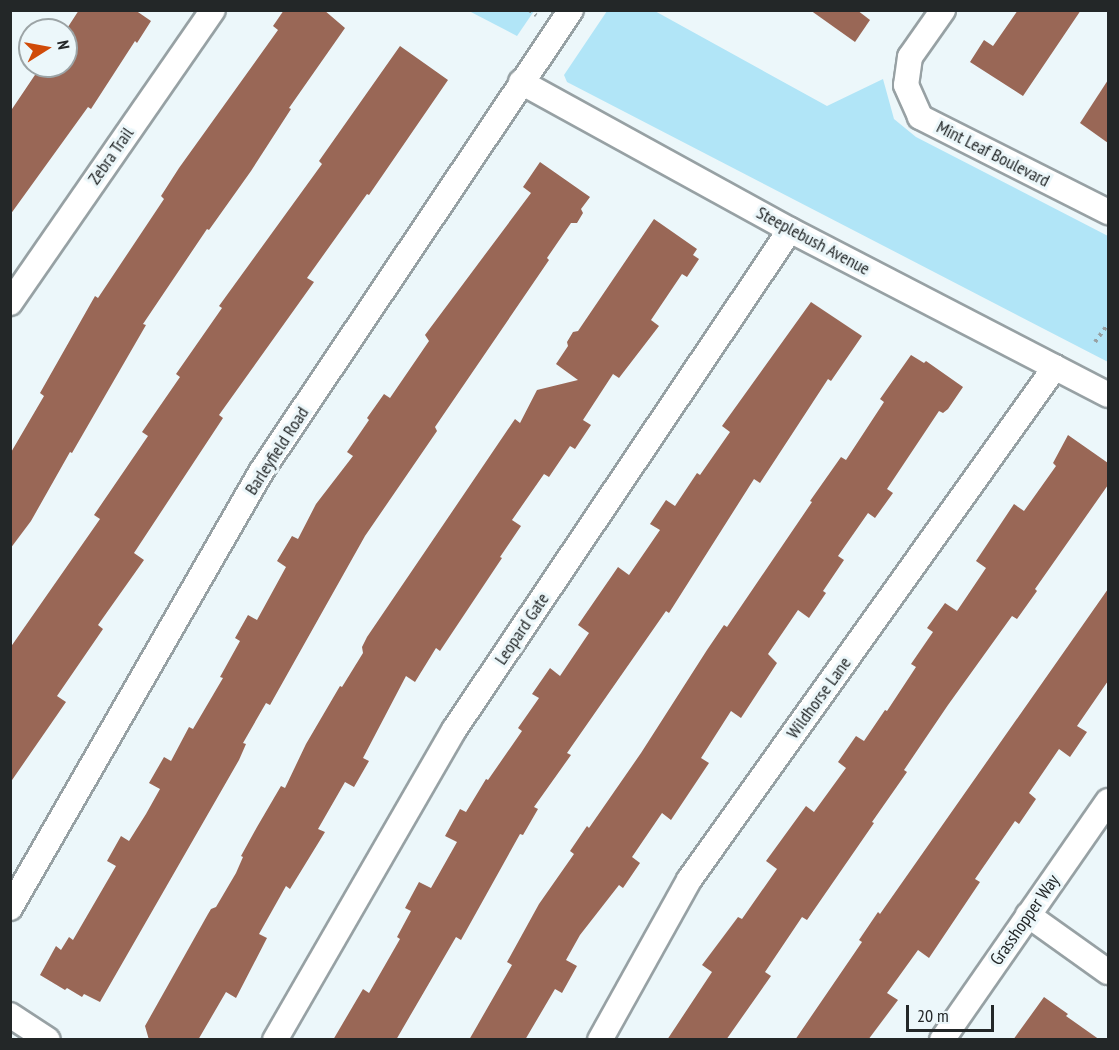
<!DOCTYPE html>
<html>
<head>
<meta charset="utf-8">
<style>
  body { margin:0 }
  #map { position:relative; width:1119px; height:1050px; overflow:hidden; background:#ecf7fa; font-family:"PT Sans Narrow",sans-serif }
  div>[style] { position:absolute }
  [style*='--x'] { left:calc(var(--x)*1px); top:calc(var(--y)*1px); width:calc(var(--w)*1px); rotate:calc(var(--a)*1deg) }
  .green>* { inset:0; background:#b1e5f7 }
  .building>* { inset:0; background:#996756 }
  .path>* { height:4px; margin-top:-2px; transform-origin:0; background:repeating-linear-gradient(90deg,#99a1a3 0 3px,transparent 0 7.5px) }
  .roads { filter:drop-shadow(2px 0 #97a1a4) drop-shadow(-2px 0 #97a1a4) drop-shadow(0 2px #97a1a4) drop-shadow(0 -2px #97a1a4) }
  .minor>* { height:24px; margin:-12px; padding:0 12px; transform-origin:12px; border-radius:12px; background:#fff }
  span { translate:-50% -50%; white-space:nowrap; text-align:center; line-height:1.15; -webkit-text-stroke:6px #ecf7fa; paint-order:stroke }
  .street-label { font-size:18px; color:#232728 }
  .frame { position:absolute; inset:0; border:12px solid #232728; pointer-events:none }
  .north { position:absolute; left:18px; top:18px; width:60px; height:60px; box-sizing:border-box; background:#ecf7fa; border:2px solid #9ca4a6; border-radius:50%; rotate:79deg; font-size:16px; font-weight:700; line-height:24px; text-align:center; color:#232728 }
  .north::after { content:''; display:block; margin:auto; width:21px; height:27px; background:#d04b09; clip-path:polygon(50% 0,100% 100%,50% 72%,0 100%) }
  .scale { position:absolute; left:906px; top:1005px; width:88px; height:27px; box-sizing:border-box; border:3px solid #232728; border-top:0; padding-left:8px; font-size:18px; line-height:21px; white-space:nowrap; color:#232728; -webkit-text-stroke:4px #ecf7fa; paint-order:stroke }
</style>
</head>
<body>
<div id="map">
  <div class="green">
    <i style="clip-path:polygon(653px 10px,827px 106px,883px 79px,894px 119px,916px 137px,1108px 236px,1108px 362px,567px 82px,564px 75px,607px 11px)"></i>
    <i style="clip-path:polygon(469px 11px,534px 11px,517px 36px)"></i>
  </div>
  <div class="building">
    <i style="clip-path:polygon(79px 10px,135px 10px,151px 21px,137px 43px,135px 41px,91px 109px,88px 107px,10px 215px,10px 112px,41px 66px,66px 66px,66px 30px)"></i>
    <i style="clip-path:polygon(284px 10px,324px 10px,345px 28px,289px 108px,291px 109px,251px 171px,209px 230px,207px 229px,143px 324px,146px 325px,72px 453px,70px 452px,31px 521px,10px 549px,10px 454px,44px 396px,40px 393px,95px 296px,98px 298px,164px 199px,161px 196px,179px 168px,278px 30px,273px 26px)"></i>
    <i style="clip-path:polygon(810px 10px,857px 10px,870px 20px,855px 42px)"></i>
    <i style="clip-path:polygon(1018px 10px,1081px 10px,1023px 96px,970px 62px,984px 40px,993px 46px)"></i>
    <i style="clip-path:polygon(400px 46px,448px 80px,369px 195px,367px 194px,307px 278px,314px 282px,219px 415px,223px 418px,134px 553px,144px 560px,98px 625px,103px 629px,57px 696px,66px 702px,10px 783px,10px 648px,100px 519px,94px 515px,148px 436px,142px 432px,180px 377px,176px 374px,222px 308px,219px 306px,322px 164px,319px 161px)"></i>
    <i style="clip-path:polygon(1108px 80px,1108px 143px,1080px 123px)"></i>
    <i style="clip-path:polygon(540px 162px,590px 197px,581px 209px,583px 213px,577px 223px,571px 223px,547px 258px,549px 260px,435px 427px,437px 431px,365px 536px,270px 705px,266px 703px,243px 743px,246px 744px,239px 760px,100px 1002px,84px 994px,82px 997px,67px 988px,65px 990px,40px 975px,56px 946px,61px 950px,69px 937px,73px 940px,116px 866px,107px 861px,121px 836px,129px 841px,146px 814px,160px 789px,149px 783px,164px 757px,171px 761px,189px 727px,193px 729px,223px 678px,220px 677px,240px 641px,235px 638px,248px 615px,257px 620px,286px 567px,277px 561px,292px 536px,298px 539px,316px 504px,353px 456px,347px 452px,369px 420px,367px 418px,384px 394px,390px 398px,429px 341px,425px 335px,531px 193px,523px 187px)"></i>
    <i style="clip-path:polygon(654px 219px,697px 249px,693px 255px,699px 259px,687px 277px,682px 274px,651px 320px,659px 326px,619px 378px,613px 374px,583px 420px,591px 425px,575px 449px,570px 446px,549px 477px,544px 474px,512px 520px,521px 526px,500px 557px,502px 558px,440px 651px,436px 648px,415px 682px,406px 676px,363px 758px,369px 761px,354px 787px,345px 782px,318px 829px,325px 832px,290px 889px,286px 886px,259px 934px,267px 938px,236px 998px,226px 992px,198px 1040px,149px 1040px,145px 1026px,208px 914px,211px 909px,216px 907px,236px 873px,243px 857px,241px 856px,257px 827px,281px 786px,285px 788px,306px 744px,340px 686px,342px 687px,363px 653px,362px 647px,367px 637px,515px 419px,520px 423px,537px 390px,578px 380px,556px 364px,568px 346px,567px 342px,573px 332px,578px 331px)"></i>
    <i style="clip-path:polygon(811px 302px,862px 336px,831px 381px,828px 379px,760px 483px,754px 479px,669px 613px,666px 611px,567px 753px,571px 755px,534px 807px,538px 809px,523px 835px,520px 834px,461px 940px,456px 937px,396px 1040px,333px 1040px,363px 989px,369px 993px,400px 939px,397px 937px,411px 911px,405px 908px,419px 882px,431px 888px,457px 842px,445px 836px,460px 809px,466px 812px,486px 779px,488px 780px,522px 731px,518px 728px,539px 698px,532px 694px,550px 668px,560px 676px,589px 633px,578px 625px,618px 567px,629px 575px,660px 530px,650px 524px,666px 500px,675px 506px,697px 473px,700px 475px,730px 432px,722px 426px)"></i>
    <i style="clip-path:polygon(911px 355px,924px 363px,926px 361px,963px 387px,948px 409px,943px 413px,939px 411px,887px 489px,893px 493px,875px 518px,868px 513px,838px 556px,844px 560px,823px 591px,826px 593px,809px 618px,798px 610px,768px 654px,777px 663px,741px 718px,731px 711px,701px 758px,709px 763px,671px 820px,662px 813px,632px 857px,640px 863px,623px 888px,619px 885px,580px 935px,566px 960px,577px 966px,562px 993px,555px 989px,525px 1040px,469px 1040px,512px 965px,507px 962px,539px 904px,574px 854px,570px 851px,587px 826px,589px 828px,641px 753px,707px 650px,724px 625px,727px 627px,812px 502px,810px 501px,841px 457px,846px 460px,884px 402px,880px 399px)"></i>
    <i style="clip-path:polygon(1068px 435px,1108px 463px,1108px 485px,1035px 589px,1037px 591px,1017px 619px,1012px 616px,948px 705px,904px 770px,907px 772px,872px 822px,874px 823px,807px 920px,802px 917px,765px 972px,771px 976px,726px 1040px,667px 1040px,712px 972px,702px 965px,738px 917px,742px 919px,777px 869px,766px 861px,806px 806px,814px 812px,846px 768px,838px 762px,856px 736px,864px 741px,885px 710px,887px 711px,916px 667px,911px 664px,933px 632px,927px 628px,945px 603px,957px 611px,986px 568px,976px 561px,1014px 504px,1024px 511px,1056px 466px,1053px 463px)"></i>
    <i style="clip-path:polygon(1108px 589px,1108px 681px,1077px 726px,1087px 732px,1070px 757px,1059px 749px,1029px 793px,1036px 799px,1019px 824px,1015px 821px,975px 879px,980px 882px,929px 958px,918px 950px,887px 993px,898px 1000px,868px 1040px,795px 1040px,862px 942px,859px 940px,878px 912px,880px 914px)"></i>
    <i style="clip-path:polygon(1044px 997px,1068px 1014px,1066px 1016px,1100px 1040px,1013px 1040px)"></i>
  </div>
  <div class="path">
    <i style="--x:529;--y:10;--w:9;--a:36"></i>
    <i style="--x:1095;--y:342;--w:22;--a:-54"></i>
  </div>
  <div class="roads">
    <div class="minor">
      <i style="--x:943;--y:10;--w:57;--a:125.1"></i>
      <i style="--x:910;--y:57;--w:28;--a:98"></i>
      <i style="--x:906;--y:85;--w:35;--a:66"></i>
      <i style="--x:920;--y:117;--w:211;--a:26.8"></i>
      <i style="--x:521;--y:82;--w:307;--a:28.8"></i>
      <i style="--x:790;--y:230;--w:358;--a:27.4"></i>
      <i style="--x:10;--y:303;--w:356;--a:-55.3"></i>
      <i style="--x:10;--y:908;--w:503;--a:-60.07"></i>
      <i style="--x:261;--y:472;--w:556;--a:-56.14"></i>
      <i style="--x:1028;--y:915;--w:98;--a:35.5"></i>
      <i style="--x:10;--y:1015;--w:45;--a:33.3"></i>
      <i style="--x:275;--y:1040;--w:358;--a:-60"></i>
      <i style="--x:454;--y:730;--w:602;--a:-56.1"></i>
      <i style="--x:600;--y:1040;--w:183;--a:-60.9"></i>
      <i style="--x:689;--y:880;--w:630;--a:-54.49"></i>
      <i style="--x:942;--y:1040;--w:291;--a:-55.2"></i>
    </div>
  </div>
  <div class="street-label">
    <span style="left:993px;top:154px;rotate:27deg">Mint Leaf Boulevard</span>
    <span style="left:111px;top:156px;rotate:-55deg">Zebra Trail</span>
    <span style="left:813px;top:241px;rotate:28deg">Steeplebush Avenue</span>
    <span style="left:277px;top:451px;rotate:-57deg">Barleyfield Road</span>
    <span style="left:522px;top:629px;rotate:-56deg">Leopard Gate</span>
    <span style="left:819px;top:698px;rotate:-54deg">Wildhorse Lane</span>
    <span style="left:1025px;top:920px;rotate:-55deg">Grasshopper Way</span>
  </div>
  <div class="frame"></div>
  <div class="north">N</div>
  <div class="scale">20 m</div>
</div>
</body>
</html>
